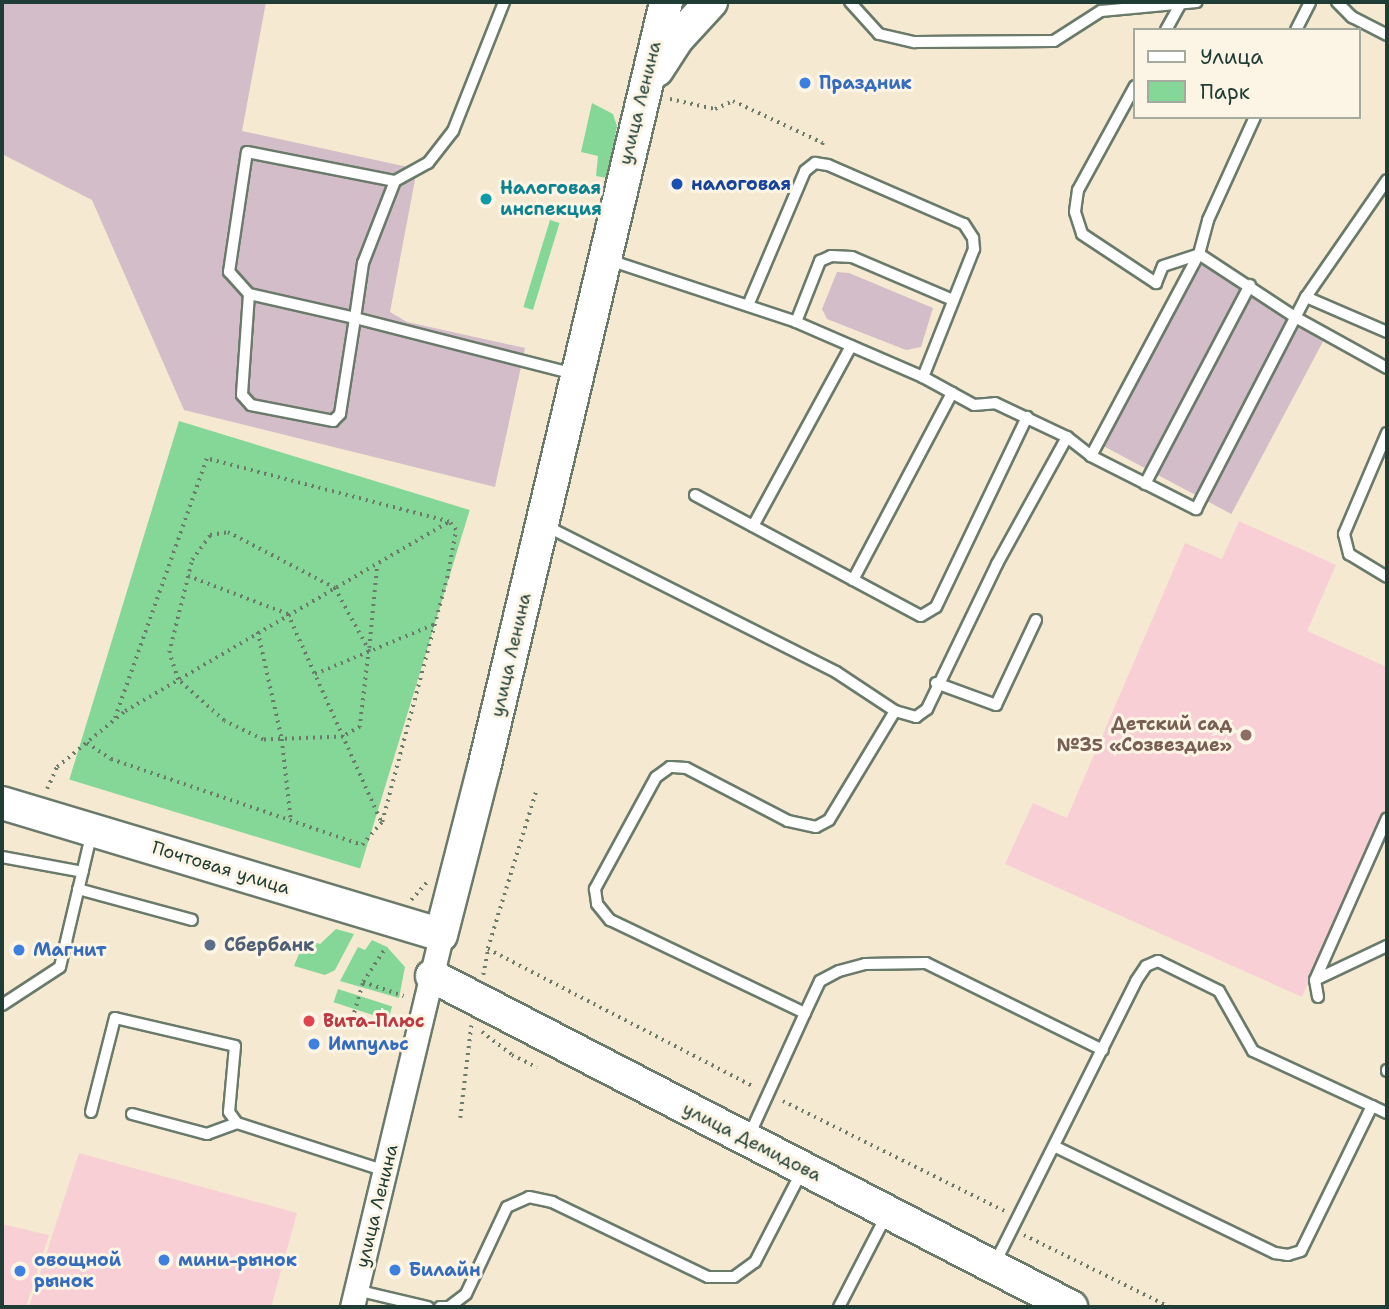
<!DOCTYPE html>
<html>
<head>
<meta charset="utf-8">
<style>
  body { margin:0 }
  #map { position:relative; width:1389px; height:1309px; overflow:hidden; background:#f5ead1; font-family:"Shantell Sans",sans-serif }
  div>[style] { position:absolute }
  [style*='--x'] { left:calc(var(--x)*1px); top:calc(var(--y)*1px); width:calc(var(--w)*1px); rotate:calc(var(--a)*1deg) }
  .built>* { inset:0; background:#f7cfd4 }
  .industrial>* { inset:0; background:#d2bdc8; transform-origin:0 0 }
  .green>* { inset:0; background:#85d798; transform-origin:0 0 }
  .path>* { height:3.5px; margin-top:-1.75px; transform-origin:0; background:repeating-linear-gradient(90deg,#6a7a6b 0 2px,transparent 0 7px) }
  .roads { filter:drop-shadow(2px 0 #6a7a6b) drop-shadow(-2px 0 #6a7a6b) drop-shadow(0 2px #6a7a6b) drop-shadow(0 -2px #6a7a6b) }
  .lane>* { height:10px; margin:-5px; padding:0 5px; transform-origin:5px; border-radius:5px; background:#fff }
  .street>* { height:23px; margin:-11.5px; padding:0 11.5px; transform-origin:11.5px; border-radius:11.5px; background:#fff }
  .secondary>* { height:32px; margin:-16px; padding:0 16px; transform-origin:16px; border-radius:16px; background:#fff }
  .dots>* { width:19px; height:19px; translate:-50% -50%; box-sizing:border-box; border:4px solid #fcf5e5; border-radius:50% }
  span { translate:-50% -50%; white-space:nowrap; text-align:center; line-height:1.15; -webkit-text-stroke:6px #fcf5e5; paint-order:stroke }
  .shop-label { font-size:18px; color:#366cbe; font-weight:700 }
  .left { translate:0 -50%; text-align:left }
  .street-label { font-size:18px; color:#1f3d34 }
  .transit-label { font-size:18px; color:#164399; font-weight:700 }
  .culture-label { font-size:18px; color:#0d838f; font-weight:700 }
  .education-label { font-size:18px; color:#785e54; font-weight:700 }
  .right { translate:-100% -50%; text-align:right }
  .service-label { font-size:18px; color:#4e5e75; font-weight:700 }
  .health-label { font-size:18px; color:#be3a42; font-weight:700 }
  .frame { position:absolute; inset:0; border:4px solid #1f3d34; pointer-events:none }
  .legend { position:absolute; left:1133px; top:28px; width:228px; height:91px; box-sizing:border-box; background:#fcf5e5; border:2px solid #a4ab9e; margin:0; padding:9px 12px; list-style:none; font-size:21px; color:#1f3d34 }
  .legend li { display:flex; align-items:center; gap:14px; height:35px }
  .legend b { width:35px; border:2px solid #a4ab9e }
</style>
</head>
<body>
<div id="map">
  <div class="built">
    <i style="clip-path:polygon(1239px 521px,1336px 565px,1307px 631px,1387px 667px,1387px 805px,1302px 997px,1005px 864px,1033px 803px,1067px 818px,1185px 543px,1222px 559px)"></i>
    <i style="clip-path:polygon(79px 1153px,297px 1213px,271px 1307px,29px 1307px)"></i>
    <i style="clip-path:polygon(2px 1224px,49px 1235px,26px 1307px,2px 1307px)"></i>
  </div>
  <div class="industrial">
    <i style="clip-path:polygon(2px 2px,266px 2px,242px 131px,417px 169px,390px 312px,407px 322px,525px 348px,495px 487px,184px 410px,92px 200px,2px 154px)"></i>
    <i style="left:1200px;top:264px;width:145px;height:206px;rotate:28deg"></i>
    <i style="clip-path:polygon(837px 272px,849px 273px,933px 308px,921px 347px,906px 350px,827px 319px,822px 309px)"></i>
  </div>
  <div class="green">
    <i style="clip-path:polygon(592px 103px,613px 114px,617px 126px,607px 178px,596px 176px,598px 156px,581px 152px)"></i>
    <i style="left:550px;top:220px;width:10px;height:91px;rotate:17deg"></i>
    <i style="left:179px;top:421px;width:304px;height:375px;rotate:17deg"></i>
    <i style="clip-path:polygon(336px 929px,354px 934px,335px 970px,325px 975px,294px 966px,305px 939px,320px 944px)"></i>
    <i style="clip-path:polygon(372px 940px,387px 947px,405px 967px,399px 998px,340px 981px,358px 947px,365px 950px)"></i>
    <i style="left:338px;top:989px;width:57px;height:14px;rotate:18deg"></i>
  </div>
  <div class="path">
    <i style="--x:670;--y:99;--w:46;--a:12.5"></i>
    <i style="--x:715;--y:109;--w:20;--a:-24"></i>
    <i style="--x:733;--y:101;--w:99;--a:25"></i>
    <i style="--x:823;--y:143;--w:6;--a:108"></i>
    <i style="--x:228;--y:532;--w:121;--a:27.6"></i>
    <i style="--x:335;--y:588;--w:71;--a:61.3"></i>
    <i style="--x:369;--y:650;--w:78;--a:96.7"></i>
    <i style="--x:360;--y:727;--w:20;--a:150"></i>
    <i style="--x:343;--y:737;--w:80;--a:177.9"></i>
    <i style="--x:263;--y:740;--w:43;--a:-154"></i>
    <i style="--x:224;--y:721;--w:62;--a:-138.3"></i>
    <i style="--x:178;--y:680;--w:28;--a:-108"></i>
    <i style="--x:169;--y:653;--w:96;--a:-76.1"></i>
    <i style="--x:192;--y:560;--w:31;--a:-54"></i>
    <i style="--x:210;--y:535;--w:18;--a:-9"></i>
    <i style="--x:188;--y:576;--w:107;--a:20.8"></i>
    <i style="--x:288;--y:614;--w:227;--a:65.8"></i>
    <i style="--x:258;--y:632;--w:110;--a:77.4"></i>
    <i style="--x:282;--y:739;--w:82;--a:83.7"></i>
    <i style="--x:369;--y:648;--w:83;--a:-84.5"></i>
    <i style="--x:315;--y:674;--w:130;--a:-22.6"></i>
    <i style="--x:87;--y:743;--w:29;--a:34"></i>
    <i style="--x:111;--y:759;--w:265;--a:18.9"></i>
    <i style="--x:362;--y:845;--w:30;--a:-49"></i>
    <i style="--x:382;--y:822;--w:253;--a:-75.1"></i>
    <i style="--x:447;--y:578;--w:49;--a:-79.4"></i>
    <i style="--x:456;--y:530;--w:11;--a:-131"></i>
    <i style="--x:47;--y:789;--w:24;--a:-66"></i>
    <i style="--x:57;--y:767;--w:88;--a:-39.5"></i>
    <i style="--x:125;--y:711;--w:375;--a:-30.3"></i>
    <i style="--x:449;--y:522;--w:250;--a:-165.4"></i>
    <i style="--x:207;--y:459;--w:278;--a:109.5"></i>
    <i style="--x:536;--y:793;--w:163;--a:107.1"></i>
    <i style="--x:488;--y:949;--w:300;--a:27.4"></i>
    <i style="--x:411;--y:900;--w:24;--a:-48"></i>
    <i style="--x:483;--y:975;--w:26;--a:-79"></i>
    <i style="--x:363;--y:982;--w:43;--a:18.9"></i>
    <i style="--x:350;--y:1026;--w:46;--a:-73.5"></i>
    <i style="--x:363;--y:982;--w:42;--a:-56.7"></i>
    <i style="--x:482;--y:1032;--w:38;--a:37"></i>
    <i style="--x:512;--y:1055;--w:28;--a:26"></i>
    <i style="--x:783;--y:1101;--w:248;--a:26.4"></i>
    <i style="--x:460;--y:1118;--w:93;--a:-83.2"></i>
    <i style="--x:1024;--y:1235;--w:163;--a:26.3"></i>
  </div>
  <div class="roads">
    <div class="lane">
      <i style="--x:850;--y:2;--w:43;--a:47.8"></i>
      <i style="--x:879;--y:34;--w:37;--a:13"></i>
      <i style="--x:915;--y:42;--w:139;--a:-0.4"></i>
      <i style="--x:1054;--y:41;--w:56;--a:-32.6"></i>
      <i style="--x:1101;--y:11;--w:96;--a:-5.4"></i>
      <i style="--x:1337;--y:2;--w:21;--a:45"></i>
      <i style="--x:1352;--y:17;--w:39;--a:27"></i>
      <i style="--x:1166;--y:30;--w:31;--a:-61"></i>
      <i style="--x:1296;--y:30;--w:31;--a:-63"></i>
      <i style="--x:1135;--y:86;--w:119;--a:118.7"></i>
      <i style="--x:1078;--y:190;--w:22;--a:98"></i>
      <i style="--x:1075;--y:212;--w:23;--a:72"></i>
      <i style="--x:1082;--y:234;--w:89;--a:33.5"></i>
      <i style="--x:1156;--y:283;--w:18;--a:-68"></i>
      <i style="--x:1163;--y:266;--w:38;--a:-18"></i>
      <i style="--x:1199;--y:254;--w:35;--a:-75"></i>
      <i style="--x:1208;--y:220;--w:113;--a:-65.5"></i>
      <i style="--x:395;--y:181;--w:38;--a:-29"></i>
      <i style="--x:428;--y:163;--w:41;--a:-52"></i>
      <i style="--x:453;--y:131;--w:139;--a:-68.4"></i>
      <i style="--x:609;--y:260;--w:197;--a:18.3"></i>
      <i style="--x:796;--y:322;--w:138;--a:23.4"></i>
      <i style="--x:923;--y:377;--w:58;--a:28.8"></i>
      <i style="--x:974;--y:405;--w:21;--a:-5"></i>
      <i style="--x:995;--y:403;--w:80;--a:25.3"></i>
      <i style="--x:1067;--y:437;--w:31;--a:38"></i>
      <i style="--x:1091;--y:456;--w:118;--a:26.8"></i>
      <i style="--x:1196;--y:509;--w:239;--a:-62.6"></i>
      <i style="--x:1306;--y:297;--w:88;--a:23.4"></i>
      <i style="--x:249;--y:294;--w:30;--a:-132"></i>
      <i style="--x:229;--y:272;--w:121;--a:-81.5"></i>
      <i style="--x:247;--y:152;--w:151;--a:11.1"></i>
      <i style="--x:395;--y:181;--w:88;--a:111.3"></i>
      <i style="--x:363;--y:263;--w:56;--a:98.3"></i>
      <i style="--x:355;--y:318;--w:109;--a:-167.2"></i>
      <i style="--x:249;--y:294;--w:101;--a:94"></i>
      <i style="--x:242;--y:395;--w:13;--a:48"></i>
      <i style="--x:251;--y:405;--w:84;--a:11"></i>
      <i style="--x:333;--y:421;--w:10;--a:-45"></i>
      <i style="--x:340;--y:414;--w:97;--a:-81.1"></i>
      <i style="--x:355;--y:318;--w:227;--a:14.3"></i>
      <i style="--x:1306;--y:297;--w:142;--a:-55.3"></i>
      <i style="--x:749;--y:303;--w:143;--a:-67"></i>
      <i style="--x:805;--y:171;--w:13;--a:-39"></i>
      <i style="--x:815;--y:163;--w:13;--a:9"></i>
      <i style="--x:828;--y:165;--w:148;--a:23.5"></i>
      <i style="--x:964;--y:224;--w:17;--a:57"></i>
      <i style="--x:973;--y:238;--w:11;--a:85"></i>
      <i style="--x:974;--y:249;--w:138;--a:111.7"></i>
      <i style="--x:796;--y:322;--w:66;--a:-68.5"></i>
      <i style="--x:820;--y:261;--w:12;--a:-24"></i>
      <i style="--x:831;--y:256;--w:21;--a:3"></i>
      <i style="--x:852;--y:257;--w:110;--a:23.1"></i>
      <i style="--x:1387;--y:433;--w:110;--a:113.1"></i>
      <i style="--x:1344;--y:534;--w:21;--a:76"></i>
      <i style="--x:1349;--y:554;--w:44;--a:31.2"></i>
      <i style="--x:1091;--y:456;--w:229;--a:-61.9"></i>
      <i style="--x:1199;--y:254;--w:115;--a:33.3"></i>
      <i style="--x:1295;--y:317;--w:105;--a:29"></i>
      <i style="--x:1145;--y:484;--w:225;--a:-62.2"></i>
      <i style="--x:695;--y:495;--w:256;--a:28.2"></i>
      <i style="--x:921;--y:616;--w:17;--a:-31"></i>
      <i style="--x:936;--y:607;--w:211;--a:-64.4"></i>
      <i style="--x:544;--y:525;--w:327;--a:26.7"></i>
      <i style="--x:836;--y:672;--w:71;--a:33.5"></i>
      <i style="--x:895;--y:711;--w:127;--a:121.2"></i>
      <i style="--x:829;--y:820;--w:15;--a:152"></i>
      <i style="--x:816;--y:827;--w:29;--a:-168"></i>
      <i style="--x:788;--y:821;--w:115;--a:-152.5"></i>
      <i style="--x:686;--y:768;--w:16;--a:-176"></i>
      <i style="--x:670;--y:767;--w:17;--a:144"></i>
      <i style="--x:656;--y:777;--w:128;--a:118.6"></i>
      <i style="--x:595;--y:889;--w:15;--a:82"></i>
      <i style="--x:597;--y:904;--w:21;--a:51"></i>
      <i style="--x:610;--y:920;--w:216;--a:25.5"></i>
      <i style="--x:805;--y:1013;--w:135;--a:114.5"></i>
      <i style="--x:753;--y:526;--w:205;--a:-61.4"></i>
      <i style="--x:853;--y:580;--w:212;--a:-62.1"></i>
      <i style="--x:936;--y:683;--w:64;--a:20.1"></i>
      <i style="--x:996;--y:705;--w:94;--a:-64.8"></i>
      <i style="--x:895;--y:711;--w:22;--a:16"></i>
      <i style="--x:916;--y:717;--w:14;--a:-36"></i>
      <i style="--x:927;--y:709;--w:161;--a:-64.2"></i>
      <i style="--x:997;--y:564;--w:145;--a:-61.1"></i>
      <i style="--x:2;--y:857;--w:82;--a:10.5"></i>
      <i style="--x:78;--y:889;--w:118;--a:15.2"></i>
      <i style="--x:1315;--y:980;--w:80;--a:-25.3"></i>
      <i style="--x:1318;--y:997;--w:17;--a:-100"></i>
      <i style="--x:1315;--y:980;--w:177;--a:-66"></i>
      <i style="--x:2;--y:1005;--w:69;--a:-33.2"></i>
      <i style="--x:60;--y:967;--w:139;--a:-76.7"></i>
      <i style="--x:805;--y:1013;--w:35;--a:-65"></i>
      <i style="--x:820;--y:981;--w:21;--a:-28"></i>
      <i style="--x:839;--y:971;--w:27;--a:-15"></i>
      <i style="--x:865;--y:964;--w:61;--a:-0.9"></i>
      <i style="--x:926;--y:963;--w:197;--a:26.2"></i>
      <i style="--x:1387;--y:1071;--w:1;--a:-90"></i>
      <i style="--x:1372;--y:1106;--w:17;--a:25"></i>
      <i style="--x:91;--y:1112;--w:97;--a:-75.7"></i>
      <i style="--x:115;--y:1018;--w:123;--a:13.1"></i>
      <i style="--x:235;--y:1046;--w:66;--a:95.2"></i>
      <i style="--x:229;--y:1112;--w:14;--a:54"></i>
      <i style="--x:237;--y:1123;--w:157;--a:17.9"></i>
      <i style="--x:132;--y:1114;--w:78;--a:14.9"></i>
      <i style="--x:207;--y:1134;--w:32;--a:-20"></i>
      <i style="--x:995;--y:1263;--w:315;--a:-63.4"></i>
      <i style="--x:1136;--y:981;--w:18;--a:-56"></i>
      <i style="--x:1146;--y:966;--w:13;--a:-23"></i>
      <i style="--x:1158;--y:961;--w:68;--a:26.2"></i>
      <i style="--x:1219;--y:991;--w:69;--a:60.5"></i>
      <i style="--x:1253;--y:1051;--w:131;--a:24.8"></i>
      <i style="--x:1372;--y:1106;--w:161;--a:116.1"></i>
      <i style="--x:1301;--y:1251;--w:14;--a:163"></i>
      <i style="--x:1288;--y:1255;--w:13;--a:-171"></i>
      <i style="--x:1275;--y:1253;--w:243;--a:-154.2"></i>
      <i style="--x:356;--y:1290;--w:74;--a:13.3"></i>
      <i style="--x:440;--y:1307;--w:9;--a:0"></i>
      <i style="--x:449;--y:1307;--w:21;--a:-37"></i>
      <i style="--x:466;--y:1294;--w:96;--a:-64.8"></i>
      <i style="--x:507;--y:1207;--w:24;--a:-24"></i>
      <i style="--x:529;--y:1197;--w:24;--a:12"></i>
      <i style="--x:552;--y:1202;--w:173;--a:25.7"></i>
      <i style="--x:708;--y:1277;--w:26;--a:0"></i>
      <i style="--x:734;--y:1277;--w:26;--a:-36"></i>
      <i style="--x:755;--y:1262;--w:102;--a:-62.7"></i>
      <i style="--x:839;--y:1307;--w:105;--a:-62.7"></i>
    </div>
    <div class="street">
      <i style="--x:352;--y:1307;--w:382;--a:-76.5"></i>
    </div>
    <div class="secondary">
      <i style="--x:657;--y:70;--w:38;--a:-57"></i>
      <i style="--x:678;--y:38;--w:49;--a:-47.5"></i>
      <i style="--x:2;--y:803;--w:458;--a:16.7"></i>
      <i style="--x:441;--y:935;--w:172;--a:-75.6"></i>
      <i style="--x:484;--y:768;--w:787;--a:-76.63"></i>
      <i style="--x:432;--y:976;--w:720;--a:27.38"></i>
    </div>
  </div>
  <div class="dots">
    <i style="left:805px;top:83px;background:#3f7fe0"></i>
    <i style="left:677px;top:184px;background:#1a4fb4"></i>
    <i style="left:486px;top:199px;background:#0f9aa8"></i>
    <i style="left:1246px;top:735px;background:#8d6e63"></i>
    <i style="left:210px;top:945px;background:#5c6f8a"></i>
    <i style="left:19px;top:950px;background:#3f7fe0"></i>
    <i style="left:309px;top:1021px;background:#e0444e"></i>
    <i style="left:314px;top:1044px;background:#3f7fe0"></i>
    <i style="left:164px;top:1260px;background:#3f7fe0"></i>
    <i style="left:395px;top:1270px;background:#3f7fe0"></i>
    <i style="left:20px;top:1271px;background:#3f7fe0"></i>
  </div>
  <div class="shop-label">
    <span class="left" style="left:819px;top:83px">Праздник</span>
    <span class="left" style="left:33px;top:950px">Магнит</span>
    <span class="left" style="left:328px;top:1044px">Импульс</span>
    <span class="left" style="left:178px;top:1260px">мини-рынок</span>
    <span class="left" style="left:34px;top:1271px">овощной<br>рынок</span>
    <span class="left" style="left:409px;top:1270px">Билайн</span>
  </div>
  <div class="street-label">
    <span style="left:640px;top:103px;rotate:-76deg">улица Ленина</span>
    <span style="left:511px;top:655px;rotate:-77deg">улица Ленина</span>
    <span style="left:221px;top:868px;rotate:17deg">Почтовая улица</span>
    <span style="left:752px;top:1142px;rotate:27deg">улица Демидова</span>
    <span style="left:377px;top:1206px;rotate:-76deg">улица Ленина</span>
  </div>
  <div class="transit-label">
    <span class="left" style="left:691px;top:184px">налоговая</span>
  </div>
  <div class="culture-label">
    <span class="left" style="left:500px;top:199px">Налоговая<br>инспекция</span>
  </div>
  <div class="education-label">
    <span class="right" style="left:1232px;top:735px">Детский сад<br>№35 «Созвездие»</span>
  </div>
  <div class="service-label">
    <span class="left" style="left:224px;top:945px">Сбербанк</span>
  </div>
  <div class="health-label">
    <span class="left" style="left:323px;top:1021px">Вита-Плюс</span>
  </div>
  <div class="frame"></div>
  <ul class="legend">
  <li><b style="height:9px;background:#fff"></b>Улица</li>
  <li><b style="height:19px;background:#85d798"></b>Парк</li>
  </ul>
</div>
</body>
</html>
